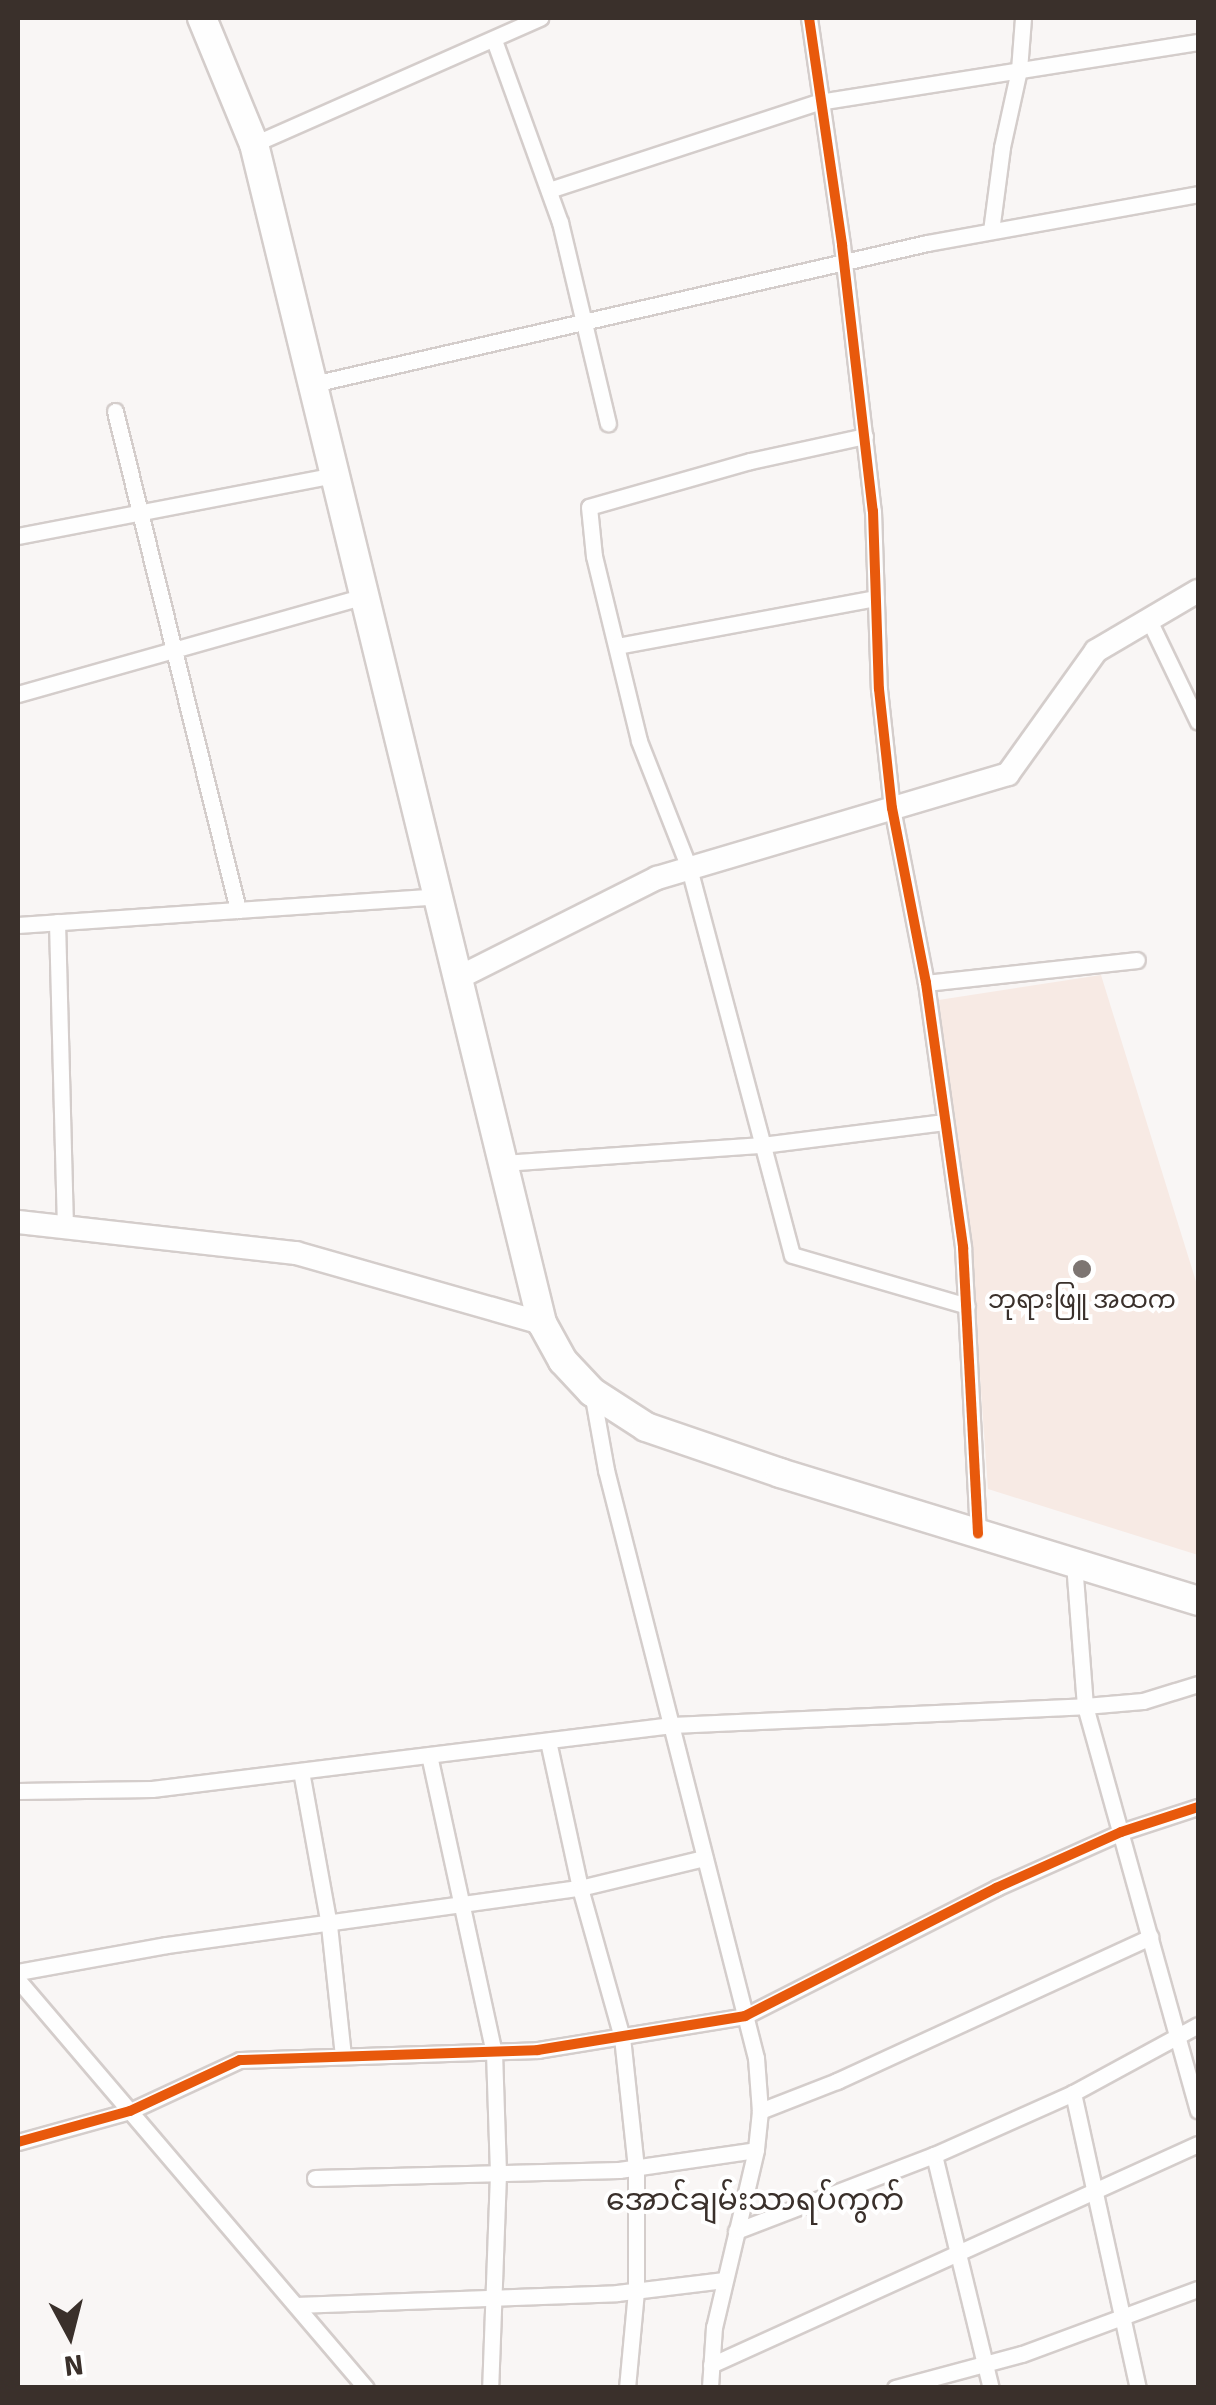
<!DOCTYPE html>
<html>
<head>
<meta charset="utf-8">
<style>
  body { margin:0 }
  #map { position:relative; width:1216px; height:2405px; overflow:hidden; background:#f9f6f5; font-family:Signika,"Noto Sans Myanmar",sans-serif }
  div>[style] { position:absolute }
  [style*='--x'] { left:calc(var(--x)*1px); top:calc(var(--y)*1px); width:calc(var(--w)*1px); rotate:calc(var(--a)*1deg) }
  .built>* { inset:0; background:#f7eae4 }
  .roads { filter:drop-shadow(2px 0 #d4cdcb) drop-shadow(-2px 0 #d4cdcb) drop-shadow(0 2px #d4cdcb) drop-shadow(0 -2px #d4cdcb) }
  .street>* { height:15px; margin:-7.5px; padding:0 7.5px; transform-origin:7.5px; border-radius:7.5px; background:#fefefe }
  .secondary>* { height:22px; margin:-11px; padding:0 11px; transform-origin:11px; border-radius:11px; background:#fefefe }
  .highway>* { height:28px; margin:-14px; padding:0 14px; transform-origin:14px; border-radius:14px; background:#fefefe }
  .cycleway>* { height:10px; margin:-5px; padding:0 5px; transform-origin:5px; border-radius:5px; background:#e8590c }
  .dots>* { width:28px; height:28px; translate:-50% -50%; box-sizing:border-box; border:5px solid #fff; border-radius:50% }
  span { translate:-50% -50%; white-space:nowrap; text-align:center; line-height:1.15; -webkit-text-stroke:8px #fff; paint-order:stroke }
  .poi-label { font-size:25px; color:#3a302b }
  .quarter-label { font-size:30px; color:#3a302b }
  .frame { position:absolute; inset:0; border:20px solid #3a302b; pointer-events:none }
  .north { position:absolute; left:20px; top:2285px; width:100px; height:100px; -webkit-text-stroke:8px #fff; paint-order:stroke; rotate:173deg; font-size:28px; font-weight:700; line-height:40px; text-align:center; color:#3a302b }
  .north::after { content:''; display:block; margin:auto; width:35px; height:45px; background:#3a302b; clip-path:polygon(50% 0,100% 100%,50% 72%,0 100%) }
</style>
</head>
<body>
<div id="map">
  <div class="built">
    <i style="clip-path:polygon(1101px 975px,1198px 1288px,1198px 1555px,988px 1489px,971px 1250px,932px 1001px)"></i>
  </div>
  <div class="roads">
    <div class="street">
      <i style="--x:809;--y:18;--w:229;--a:81.7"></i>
      <i style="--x:842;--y:245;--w:268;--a:83.4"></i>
      <i style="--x:873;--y:511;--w:178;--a:88.1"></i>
      <i style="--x:879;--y:689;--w:120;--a:83.8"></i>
      <i style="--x:892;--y:808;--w:178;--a:79"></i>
      <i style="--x:926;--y:983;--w:267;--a:82"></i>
      <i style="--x:963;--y:1247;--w:287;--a:87"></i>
      <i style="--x:494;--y:40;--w:194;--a:70.1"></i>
      <i style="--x:560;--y:222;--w:207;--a:76.6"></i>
      <i style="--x:254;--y:144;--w:313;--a:-23.8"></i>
      <i style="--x:549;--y:190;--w:284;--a:-18.1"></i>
      <i style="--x:819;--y:102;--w:384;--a:-9"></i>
      <i style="--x:991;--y:231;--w:85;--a:-82.5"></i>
      <i style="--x:1002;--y:147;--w:79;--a:-77.6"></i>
      <i style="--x:1019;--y:70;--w:52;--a:-85.6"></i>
      <i style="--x:313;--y:384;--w:630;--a:-12.93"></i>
      <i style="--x:927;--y:243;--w:275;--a:-10.2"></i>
      <i style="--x:115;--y:411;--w:514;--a:76.15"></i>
      <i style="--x:865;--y:436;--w:118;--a:167.7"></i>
      <i style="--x:750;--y:461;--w:167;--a:164.1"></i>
      <i style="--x:589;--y:507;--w:49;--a:84.2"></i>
      <i style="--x:594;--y:556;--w:190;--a:76.3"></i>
      <i style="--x:639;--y:741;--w:136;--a:68.5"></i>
      <i style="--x:689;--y:868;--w:400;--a:75.1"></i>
      <i style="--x:792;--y:1255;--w:182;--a:16.2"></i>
      <i style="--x:18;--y:536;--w:323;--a:-10.9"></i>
      <i style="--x:1148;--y:618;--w:115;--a:64.3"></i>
      <i style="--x:617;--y:646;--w:263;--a:-10.5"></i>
      <i style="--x:18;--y:694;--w:360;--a:-15.8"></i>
      <i style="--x:57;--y:922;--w:305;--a:88.5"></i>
      <i style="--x:18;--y:925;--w:421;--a:-3.9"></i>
      <i style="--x:926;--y:983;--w:212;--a:-6.2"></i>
      <i style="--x:503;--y:1163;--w:260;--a:-4"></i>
      <i style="--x:762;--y:1145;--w:184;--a:-7.2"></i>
      <i style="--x:592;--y:1392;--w:79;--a:79.8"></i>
      <i style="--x:606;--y:1470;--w:607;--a:75.69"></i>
      <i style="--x:756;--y:2058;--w:53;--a:85.7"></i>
      <i style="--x:760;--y:2111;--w:39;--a:96"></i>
      <i style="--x:756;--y:2150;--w:182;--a:103.3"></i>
      <i style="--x:714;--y:2327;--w:61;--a:93.8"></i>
      <i style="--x:1074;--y:1563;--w:143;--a:85.6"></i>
      <i style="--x:1085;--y:1706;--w:420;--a:74.4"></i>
      <i style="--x:548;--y:1741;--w:150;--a:77.7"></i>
      <i style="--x:580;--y:1888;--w:155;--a:74.3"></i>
      <i style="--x:622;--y:2037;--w:132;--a:83.9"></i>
      <i style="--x:636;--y:2168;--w:123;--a:90"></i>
      <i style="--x:636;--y:2291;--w:97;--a:95.3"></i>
      <i style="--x:429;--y:1755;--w:304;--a:77.7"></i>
      <i style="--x:494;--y:2052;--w:122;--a:88.1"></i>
      <i style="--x:498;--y:2174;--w:214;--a:92.1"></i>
      <i style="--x:301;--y:1771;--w:157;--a:79.7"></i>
      <i style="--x:329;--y:1925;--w:131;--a:83.9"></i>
      <i style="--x:18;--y:1791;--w:134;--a:-0.9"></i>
      <i style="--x:152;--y:1789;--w:524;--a:-7.02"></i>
      <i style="--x:672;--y:1725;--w:413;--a:-2.6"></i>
      <i style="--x:1085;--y:1706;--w:58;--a:-4.9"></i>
      <i style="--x:1143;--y:1701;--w:58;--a:-17.2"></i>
      <i style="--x:18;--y:1972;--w:151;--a:-10.3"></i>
      <i style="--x:167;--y:1945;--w:417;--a:-7.9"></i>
      <i style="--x:580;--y:1888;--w:128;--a:-13.6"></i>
      <i style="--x:18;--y:1980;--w:536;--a:49.54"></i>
      <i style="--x:1073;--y:2093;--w:302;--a:77.6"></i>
      <i style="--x:760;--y:2111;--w:83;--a:-21.3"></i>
      <i style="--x:837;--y:2081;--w:345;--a:-24.7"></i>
      <i style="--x:18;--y:2142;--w:116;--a:-15.5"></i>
      <i style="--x:130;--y:2111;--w:121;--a:-24.9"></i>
      <i style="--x:240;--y:2060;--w:298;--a:-1.9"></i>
      <i style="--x:538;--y:2050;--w:210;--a:-9.3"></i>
      <i style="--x:745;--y:2016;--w:282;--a:-27"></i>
      <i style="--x:996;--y:1888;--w:137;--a:-24.1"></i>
      <i style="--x:1121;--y:1832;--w:81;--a:-18"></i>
      <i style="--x:934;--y:2155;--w:240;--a:76.3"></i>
      <i style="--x:315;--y:2178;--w:304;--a:-1.5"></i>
      <i style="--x:619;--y:2170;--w:138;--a:-8.3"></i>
      <i style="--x:736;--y:2231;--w:212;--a:-21"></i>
      <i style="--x:934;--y:2155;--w:152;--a:-24"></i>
      <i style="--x:1073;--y:2093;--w:142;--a:-28.5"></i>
      <i style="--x:296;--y:2305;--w:321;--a:-2.1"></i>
      <i style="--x:617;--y:2293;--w:108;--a:-6.9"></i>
      <i style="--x:711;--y:2365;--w:535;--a:-24.41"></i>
      <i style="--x:895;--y:2388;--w:131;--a:-15"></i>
      <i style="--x:1022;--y:2354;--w:188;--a:-20.3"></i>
    </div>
    <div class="secondary">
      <i style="--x:458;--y:978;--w:223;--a:-26.7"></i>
      <i style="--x:657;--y:878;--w:366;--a:-16.5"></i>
      <i style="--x:1008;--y:774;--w:151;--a:-54.4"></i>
      <i style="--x:1096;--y:651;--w:118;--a:-30.5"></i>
      <i style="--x:18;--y:1222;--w:280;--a:6.4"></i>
      <i style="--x:296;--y:1253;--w:256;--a:15.9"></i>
    </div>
    <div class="highway">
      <i style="--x:202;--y:18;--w:136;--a:67.6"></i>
      <i style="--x:254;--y:144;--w:1214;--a:76.27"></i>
      <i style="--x:542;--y:1323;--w:43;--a:61.1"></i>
      <i style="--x:563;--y:1361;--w:42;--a:46.9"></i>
      <i style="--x:592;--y:1392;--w:64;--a:32.9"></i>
      <i style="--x:646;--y:1427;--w:142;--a:18.9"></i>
      <i style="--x:780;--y:1473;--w:437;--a:17"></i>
    </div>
  </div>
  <div class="cycleway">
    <i style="--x:809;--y:18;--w:229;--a:81.7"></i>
    <i style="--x:842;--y:245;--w:268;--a:83.4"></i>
    <i style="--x:873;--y:511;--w:178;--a:88.1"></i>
    <i style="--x:879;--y:689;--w:120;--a:83.8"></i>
    <i style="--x:892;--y:808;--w:178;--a:79"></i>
    <i style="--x:926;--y:983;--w:267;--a:82"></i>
    <i style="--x:963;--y:1247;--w:287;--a:87"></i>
    <i style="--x:18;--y:2142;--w:116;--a:-15.5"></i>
    <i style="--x:130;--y:2111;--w:121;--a:-24.9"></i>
    <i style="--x:240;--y:2060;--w:298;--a:-1.9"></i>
    <i style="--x:538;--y:2050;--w:210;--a:-9.3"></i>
    <i style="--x:745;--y:2016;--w:282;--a:-27"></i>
    <i style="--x:996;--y:1888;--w:137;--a:-24.1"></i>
    <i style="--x:1121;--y:1832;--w:81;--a:-18"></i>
  </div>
  <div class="dots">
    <i style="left:1082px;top:1269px;background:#7d7572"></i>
  </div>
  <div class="poi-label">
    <span style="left:1082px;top:1300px">ဘုရားဖြူ အထက</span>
  </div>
  <div class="quarter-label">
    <span style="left:755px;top:2201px">အောင်ချမ်းသာရပ်ကွက်</span>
  </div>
  <div class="frame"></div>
  <div class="north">N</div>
</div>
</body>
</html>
